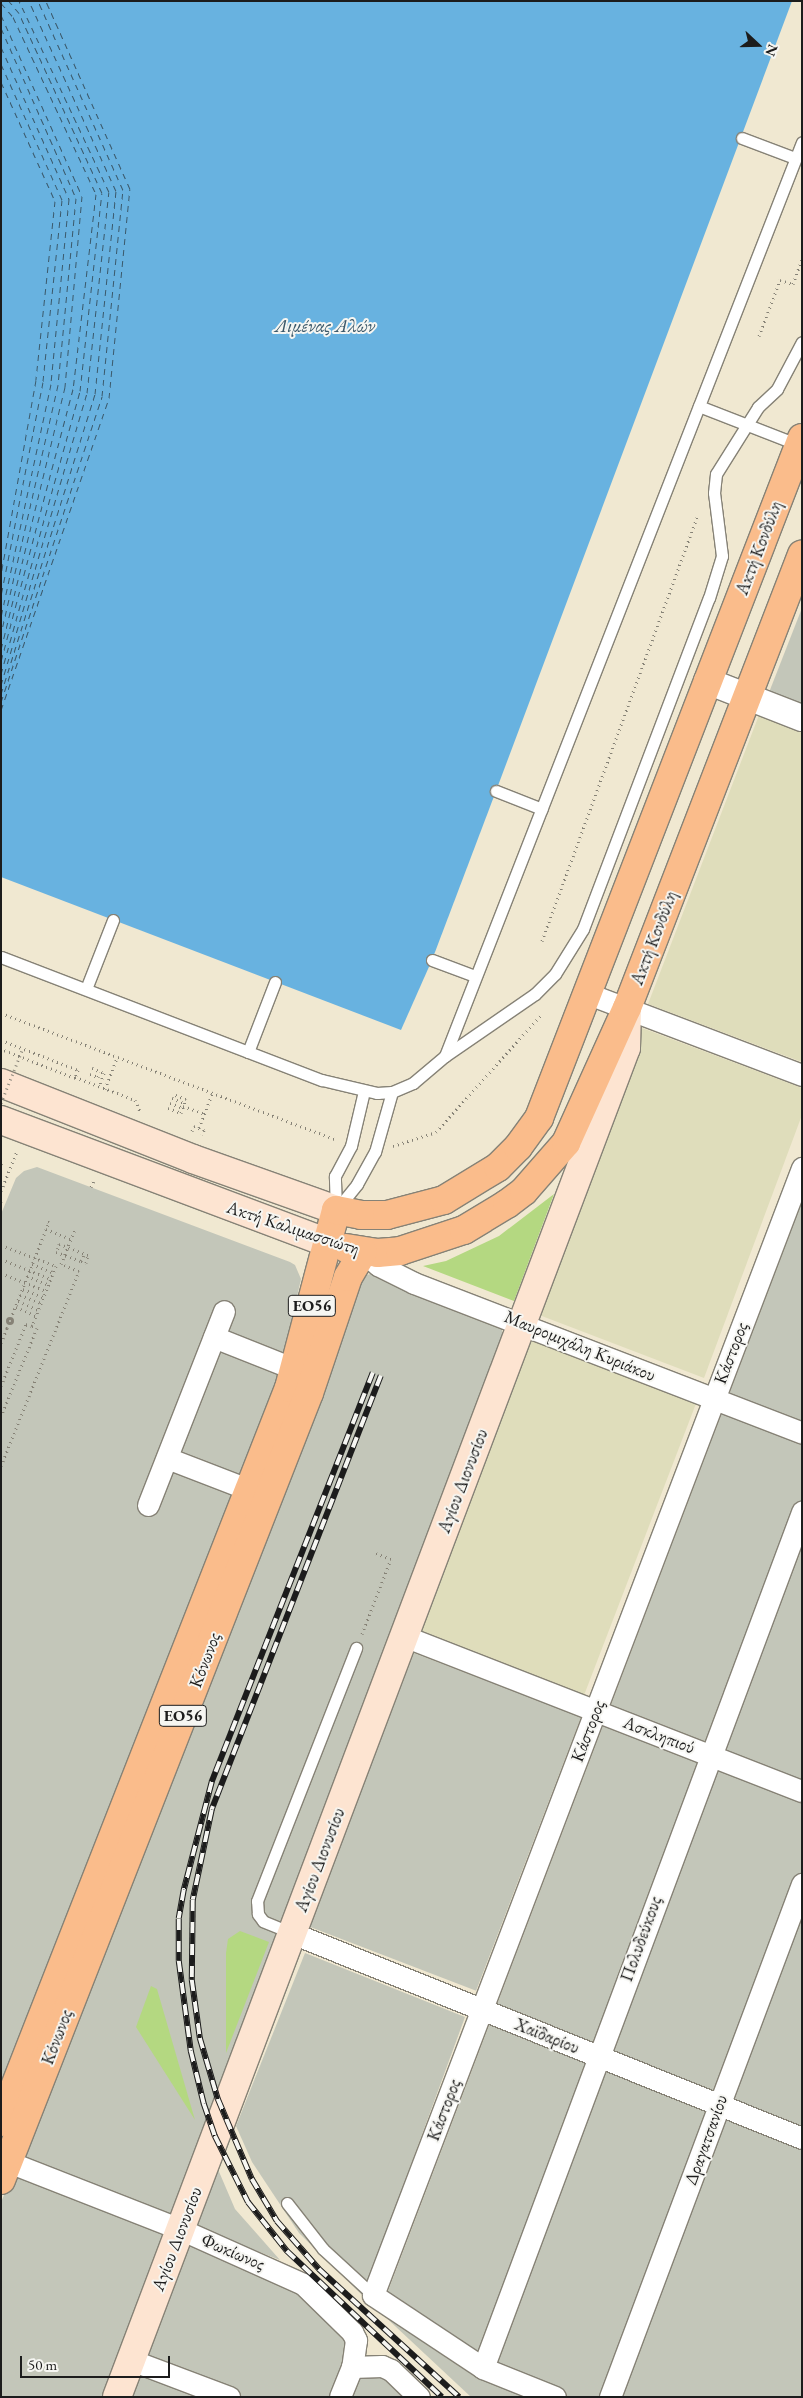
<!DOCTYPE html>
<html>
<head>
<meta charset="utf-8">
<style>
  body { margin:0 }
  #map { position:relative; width:803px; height:2398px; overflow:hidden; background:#f0e8d1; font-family:"EB Garamond",serif }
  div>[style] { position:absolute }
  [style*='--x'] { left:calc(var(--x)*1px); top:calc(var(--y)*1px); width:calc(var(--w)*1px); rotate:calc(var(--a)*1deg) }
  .built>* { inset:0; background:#dfddbb; transform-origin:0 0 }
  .industrial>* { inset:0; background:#c3c6b9; transform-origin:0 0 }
  .green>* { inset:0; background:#b4d881 }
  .water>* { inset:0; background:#68b2e0 }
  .ferry>* { height:1px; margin-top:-0.5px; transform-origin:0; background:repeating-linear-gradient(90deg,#3a586a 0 6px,transparent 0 11px) }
  .path>* { height:3px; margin-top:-1.5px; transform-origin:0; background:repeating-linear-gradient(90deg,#868276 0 1px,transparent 0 5px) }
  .path>.ring { margin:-1.5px; padding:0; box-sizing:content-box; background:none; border:3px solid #868276; border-radius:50% }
  .roads { filter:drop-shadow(1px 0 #868276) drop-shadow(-1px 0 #868276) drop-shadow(0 1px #868276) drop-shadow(0 -1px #868276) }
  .service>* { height:11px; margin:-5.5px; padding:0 5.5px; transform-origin:5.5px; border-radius:5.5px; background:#fff }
  .minor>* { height:21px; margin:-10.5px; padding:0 10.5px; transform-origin:10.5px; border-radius:10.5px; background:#fff }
  .tertiary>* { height:26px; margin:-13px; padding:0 13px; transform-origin:13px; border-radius:13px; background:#fff }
  .secondary>* { height:28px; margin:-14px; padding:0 14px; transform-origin:14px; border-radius:14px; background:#fde4d1 }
  .primary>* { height:28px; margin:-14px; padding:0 14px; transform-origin:14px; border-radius:14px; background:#fabc8b }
  .rail>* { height:5.5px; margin-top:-2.75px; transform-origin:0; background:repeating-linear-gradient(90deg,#f6f6f2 0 11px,#1c1c1c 0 22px); box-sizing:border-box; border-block:1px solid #1c1c1c }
  .path-bridge>* { height:3px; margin-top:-1.5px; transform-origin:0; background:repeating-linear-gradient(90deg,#868276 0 1px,transparent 0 5px) }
  span { translate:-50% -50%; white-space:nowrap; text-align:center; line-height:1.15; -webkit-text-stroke:4px #f6f6f2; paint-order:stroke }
  .shield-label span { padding:1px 4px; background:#f6f6f2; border:1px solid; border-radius:4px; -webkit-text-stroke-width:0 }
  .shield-label { font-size:16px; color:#1c1c1c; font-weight:700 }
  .street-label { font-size:18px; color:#1c1c1c }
  .water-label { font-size:19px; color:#3a586a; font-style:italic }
  .frame { position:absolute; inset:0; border:2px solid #1c1c1c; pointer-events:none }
  .north { position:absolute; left:733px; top:20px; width:50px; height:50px; -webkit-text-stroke:4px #f6f6f2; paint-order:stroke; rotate:111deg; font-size:14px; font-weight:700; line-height:20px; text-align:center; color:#1c1c1c }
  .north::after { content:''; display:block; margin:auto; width:18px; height:22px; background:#1c1c1c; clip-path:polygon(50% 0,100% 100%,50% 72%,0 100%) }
  .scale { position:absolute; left:20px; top:2356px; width:150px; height:22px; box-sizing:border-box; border:2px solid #1c1c1c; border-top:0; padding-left:6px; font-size:15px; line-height:18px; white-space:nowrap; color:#1c1c1c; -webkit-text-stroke:4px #f6f6f2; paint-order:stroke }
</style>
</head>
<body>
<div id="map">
  <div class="built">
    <i style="clip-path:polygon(759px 715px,802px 732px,802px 1062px,648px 1004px)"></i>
    <i style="clip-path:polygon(642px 1028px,802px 1088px,802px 1115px,704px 1378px,534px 1313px)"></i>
    <i style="left:527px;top:1336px;width:182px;height:316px;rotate:21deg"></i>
  </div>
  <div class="industrial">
    <i style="clip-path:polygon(802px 608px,802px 707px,768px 695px)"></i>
    <i style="clip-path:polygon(37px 1167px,290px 1262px,295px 1265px,301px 1279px,284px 1353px,285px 1372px,1px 2093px,1px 1214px,16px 1178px,24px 1171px)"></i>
    <i style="clip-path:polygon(802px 1202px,802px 2397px,471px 2397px,380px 2312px)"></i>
    <i style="clip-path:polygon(375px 1273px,502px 1324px,502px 1335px,173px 2218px,19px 2157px,362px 1276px)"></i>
    <i style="left:414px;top:1653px;width:179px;height:293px;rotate:21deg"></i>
    <i style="clip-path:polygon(305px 1953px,465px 2017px,363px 2296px,299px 2233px,252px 2162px,236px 2126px)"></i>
    <i style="clip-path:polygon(217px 2167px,235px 2209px,280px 2260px,195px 2227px)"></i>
    <i style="clip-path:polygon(14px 2172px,193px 2243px,300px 2293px,411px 2397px,1px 2397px,1px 2202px)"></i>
  </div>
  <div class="green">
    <i style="clip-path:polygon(554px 1194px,514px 1301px,423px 1266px,446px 1261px,499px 1236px)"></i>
    <i style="clip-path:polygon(240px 1931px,269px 1942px,226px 2053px,226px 1953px,228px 1939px)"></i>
    <i style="clip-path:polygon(151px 1986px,157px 1989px,195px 2120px,136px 2027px)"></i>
  </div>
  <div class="water">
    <i style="clip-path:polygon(1px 1px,792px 1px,496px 791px,432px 960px,401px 1030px,1px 877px)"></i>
  </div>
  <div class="ferry">
    <i style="--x:1;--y:3;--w:18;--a:49"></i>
    <i style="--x:13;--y:17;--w:195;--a:64.9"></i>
    <i style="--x:96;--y:194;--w:196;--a:96.7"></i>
    <i style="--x:73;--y:389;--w:282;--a:104.8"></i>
    <i style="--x:1;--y:15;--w:198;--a:65.9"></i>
    <i style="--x:82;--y:196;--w:192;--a:95.1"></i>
    <i style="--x:65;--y:387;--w:270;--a:103.7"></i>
    <i style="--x:1;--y:28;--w:186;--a:66.2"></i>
    <i style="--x:76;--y:198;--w:188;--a:95.5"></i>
    <i style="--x:58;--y:385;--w:255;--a:102.9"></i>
    <i style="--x:1;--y:47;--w:167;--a:65.9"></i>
    <i style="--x:69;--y:199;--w:186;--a:95.6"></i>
    <i style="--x:51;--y:384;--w:238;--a:102.1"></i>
    <i style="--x:1;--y:64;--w:149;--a:65.8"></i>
    <i style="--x:62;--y:200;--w:183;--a:96"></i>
    <i style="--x:43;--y:382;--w:219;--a:101.1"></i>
    <i style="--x:1;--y:82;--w:131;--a:65.6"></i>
    <i style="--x:55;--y:201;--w:180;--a:96.1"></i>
    <i style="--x:36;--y:380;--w:198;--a:100.2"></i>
    <i style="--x:1;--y:674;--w:294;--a:-74.4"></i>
    <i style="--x:80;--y:391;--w:199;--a:-83.7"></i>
    <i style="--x:102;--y:193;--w:198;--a:-114.8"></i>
    <i style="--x:19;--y:13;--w:16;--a:-130"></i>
    <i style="--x:1;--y:685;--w:304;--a:-73.6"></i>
    <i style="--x:87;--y:393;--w:202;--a:-83.8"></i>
    <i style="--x:109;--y:192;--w:211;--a:-115.2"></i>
    <i style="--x:1;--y:694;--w:314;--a:-72.6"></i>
    <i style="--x:95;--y:394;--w:204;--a:-84.1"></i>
    <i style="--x:116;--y:191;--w:209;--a:-114.6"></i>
    <i style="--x:1;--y:702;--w:322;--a:-71.7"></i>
    <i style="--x:102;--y:396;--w:207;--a:-84.2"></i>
    <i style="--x:123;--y:190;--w:207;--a:-114.2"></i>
    <i style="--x:1;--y:710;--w:330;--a:-70.9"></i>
    <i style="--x:109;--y:398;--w:210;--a:-84.3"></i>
    <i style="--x:130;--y:189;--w:206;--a:-114.1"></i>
  </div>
  <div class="path">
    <i style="--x:759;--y:336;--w:60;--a:-69.4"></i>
    <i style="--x:780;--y:280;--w:14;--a:17"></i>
    <i style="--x:793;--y:284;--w:27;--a:-70"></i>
    <i style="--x:542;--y:941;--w:454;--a:-69.9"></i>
    <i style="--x:1;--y:1013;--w:359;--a:20.7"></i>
    <i style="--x:1;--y:1040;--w:83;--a:21.3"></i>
    <i style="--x:78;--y:1070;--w:9;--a:111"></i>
    <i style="--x:75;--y:1078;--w:79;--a:-158.6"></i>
    <i style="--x:92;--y:1068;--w:13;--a:23"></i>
    <i style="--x:104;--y:1073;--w:15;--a:110"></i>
    <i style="--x:90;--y:1074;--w:9;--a:21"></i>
    <i style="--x:98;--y:1077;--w:5;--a:-68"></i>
    <i style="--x:75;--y:1077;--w:64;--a:21"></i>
    <i style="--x:135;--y:1100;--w:12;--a:66"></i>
    <i style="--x:105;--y:1089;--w:33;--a:-69"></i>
    <i style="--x:172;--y:1098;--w:13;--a:23"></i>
    <i style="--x:170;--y:1103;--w:14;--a:21"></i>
    <i style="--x:183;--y:1106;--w:23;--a:20"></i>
    <i style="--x:168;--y:1108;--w:14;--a:21"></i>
    <i style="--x:181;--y:1113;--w:15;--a:-70"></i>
    <i style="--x:186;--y:1099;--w:14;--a:-159"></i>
    <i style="--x:199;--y:1128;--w:39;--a:-69"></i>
    <i style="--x:192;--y:1131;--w:5;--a:-68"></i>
    <i style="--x:194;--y:1126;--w:11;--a:22"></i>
    <i style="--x:204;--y:1130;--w:5;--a:112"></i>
    <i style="--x:393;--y:1146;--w:45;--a:-18"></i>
    <i style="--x:436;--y:1132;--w:157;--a:-48.1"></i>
    <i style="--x:1;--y:1164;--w:4;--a:-56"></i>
    <i style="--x:91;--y:1187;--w:8;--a:-67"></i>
    <i style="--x:1;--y:1191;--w:43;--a:-68.2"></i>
    <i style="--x:1;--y:1203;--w:4;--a:27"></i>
    <i style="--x:46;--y:1229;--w:27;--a:22"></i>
    <i style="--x:1;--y:1245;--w:59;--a:20.9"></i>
    <i style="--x:56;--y:1266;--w:65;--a:111.8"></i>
    <i style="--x:32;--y:1326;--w:5;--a:22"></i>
    <i style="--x:37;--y:1328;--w:95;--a:112.2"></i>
    <i style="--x:1;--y:1259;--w:54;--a:21.8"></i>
    <i style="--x:81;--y:1261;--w:5;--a:22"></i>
    <i style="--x:86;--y:1263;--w:8;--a:-76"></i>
    <i style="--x:88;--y:1255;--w:31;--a:-159"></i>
    <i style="--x:59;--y:1244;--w:4;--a:104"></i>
    <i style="--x:58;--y:1248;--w:4;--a:117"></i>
    <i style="--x:56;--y:1252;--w:27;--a:20"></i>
    <i style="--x:81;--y:1261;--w:8;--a:-67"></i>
    <i style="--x:32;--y:1264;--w:24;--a:22"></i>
    <i style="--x:1;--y:1273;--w:48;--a:21.8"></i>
    <i style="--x:27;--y:1276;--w:24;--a:22"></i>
    <i style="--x:23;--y:1289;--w:22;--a:22"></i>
    <i style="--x:20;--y:1295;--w:22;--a:21"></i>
    <i style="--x:18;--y:1301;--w:22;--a:24"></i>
    <i style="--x:16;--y:1307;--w:22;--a:24"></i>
    <i class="ring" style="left:7.5px;top:1318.5px;width:2px;height:2px"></i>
    <i style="--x:7;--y:1328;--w:114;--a:-68.4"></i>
    <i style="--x:49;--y:1222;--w:4;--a:-153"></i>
    <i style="--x:1;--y:1343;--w:16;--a:-68"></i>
    <i style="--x:7;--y:1328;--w:4;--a:-153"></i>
    <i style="--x:1;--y:1386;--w:67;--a:-68"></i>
    <i style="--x:26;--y:1324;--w:6;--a:18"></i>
    <i style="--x:1;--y:1466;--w:210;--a:-68.2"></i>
    <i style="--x:79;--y:1271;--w:19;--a:-159"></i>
    <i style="--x:61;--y:1264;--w:38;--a:-68"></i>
    <i style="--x:362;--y:1634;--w:80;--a:-68.9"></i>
    <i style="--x:391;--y:1559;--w:17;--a:-159"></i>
  </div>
  <div class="roads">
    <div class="service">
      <i style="--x:742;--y:138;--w:57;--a:20.7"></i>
      <i style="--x:699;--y:406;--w:107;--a:21.3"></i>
      <i style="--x:496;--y:791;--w:49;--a:21.4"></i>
      <i style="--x:1;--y:957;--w:344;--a:21"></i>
      <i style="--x:322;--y:1080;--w:57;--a:13.3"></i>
      <i style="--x:377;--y:1093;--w:15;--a:-4"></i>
      <i style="--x:392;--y:1092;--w:23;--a:-23"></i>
      <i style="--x:413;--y:1083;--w:42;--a:-40.2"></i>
      <i style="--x:445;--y:1056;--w:109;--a:-34.6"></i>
      <i style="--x:535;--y:994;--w:28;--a:-45"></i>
      <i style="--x:555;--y:974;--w:53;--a:-58.1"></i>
      <i style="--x:583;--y:929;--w:354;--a:-69.2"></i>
      <i style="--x:709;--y:598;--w:44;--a:-72.8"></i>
      <i style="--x:722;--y:556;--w:64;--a:-97.2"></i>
      <i style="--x:714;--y:493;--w:19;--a:-84"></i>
      <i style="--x:716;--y:474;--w:79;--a:-57.9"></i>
      <i style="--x:758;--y:407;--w:26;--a:-43"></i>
      <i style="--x:777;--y:389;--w:53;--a:-62"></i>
      <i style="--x:432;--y:960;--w:46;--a:20.4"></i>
      <i style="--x:86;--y:989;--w:74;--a:-68.6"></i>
      <i style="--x:248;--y:1052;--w:75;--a:-68.9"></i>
      <i style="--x:445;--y:1056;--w:981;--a:-68.66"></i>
      <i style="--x:336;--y:1209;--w:33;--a:-92"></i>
      <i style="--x:335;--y:1176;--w:34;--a:-62"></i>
      <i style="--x:351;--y:1146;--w:57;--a:-76.7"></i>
      <i style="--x:337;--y:1209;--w:32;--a:-51"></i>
      <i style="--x:357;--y:1184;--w:37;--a:-61"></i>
      <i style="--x:375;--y:1152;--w:62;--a:-74.2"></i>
      <i style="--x:292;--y:1933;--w:31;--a:-158"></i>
      <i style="--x:263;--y:1921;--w:9;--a:-126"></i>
      <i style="--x:258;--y:1914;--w:13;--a:-94"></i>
      <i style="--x:257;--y:1901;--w:272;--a:-68.6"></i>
      <i style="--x:287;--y:2203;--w:58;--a:52"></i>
      <i style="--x:323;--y:2249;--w:68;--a:42.6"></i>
    </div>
    <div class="minor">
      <i style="--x:586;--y:993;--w:231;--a:20.8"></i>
      <i style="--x:363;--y:1252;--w:20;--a:41"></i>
      <i style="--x:378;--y:1265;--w:40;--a:26.6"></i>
      <i style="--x:414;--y:1283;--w:416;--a:21.1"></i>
      <i style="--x:214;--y:1337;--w:87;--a:21.6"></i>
      <i style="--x:167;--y:1458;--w:89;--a:21.1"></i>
      <i style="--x:148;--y:1505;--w:208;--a:-68.6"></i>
      <i style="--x:404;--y:1636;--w:427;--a:21.3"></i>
      <i style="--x:292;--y:1933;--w:550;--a:21.9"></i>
      <i style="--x:9;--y:2162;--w:184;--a:21.4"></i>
      <i style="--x:180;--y:2229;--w:135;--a:24.1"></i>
      <i style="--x:303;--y:2284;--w:69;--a:44.4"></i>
      <i style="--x:352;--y:2332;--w:9;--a:63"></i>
      <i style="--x:356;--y:2340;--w:27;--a:98"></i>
      <i style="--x:352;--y:2367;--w:32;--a:112"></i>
      <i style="--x:131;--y:2360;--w:105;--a:20.7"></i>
      <i style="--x:352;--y:2367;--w:30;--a:-2"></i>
      <i style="--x:382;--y:2366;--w:10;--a:24"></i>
      <i style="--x:391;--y:2370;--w:39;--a:44"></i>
      <i style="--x:483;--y:2368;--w:914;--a:-69.56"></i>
      <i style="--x:555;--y:2397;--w:78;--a:-158.1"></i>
      <i style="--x:483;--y:2368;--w:132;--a:-146.4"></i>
      <i style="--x:373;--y:2295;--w:1206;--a:-69.16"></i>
      <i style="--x:610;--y:2397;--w:548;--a:-69.48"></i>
    </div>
    <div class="tertiary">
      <i style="--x:707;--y:681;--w:102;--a:21.3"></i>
    </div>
    <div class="secondary">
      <i style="--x:1;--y:1083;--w:206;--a:21.6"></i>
      <i style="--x:193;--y:1159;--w:152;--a:19.6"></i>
      <i style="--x:1;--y:1120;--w:349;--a:20.6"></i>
      <i style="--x:117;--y:2397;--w:1442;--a:-69.33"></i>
      <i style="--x:626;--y:1048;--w:40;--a:-88.6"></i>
    </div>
    <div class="primary">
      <i style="--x:346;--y:1248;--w:32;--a:9"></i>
      <i style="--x:378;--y:1253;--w:22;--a:-5"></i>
      <i style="--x:400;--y:1251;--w:67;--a:-18.2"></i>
      <i style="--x:464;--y:1230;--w:50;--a:-31.2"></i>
      <i style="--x:507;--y:1204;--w:21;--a:-37"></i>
      <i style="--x:524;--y:1191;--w:64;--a:-48.8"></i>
      <i style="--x:566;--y:1143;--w:148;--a:-65.7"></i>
      <i style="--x:627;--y:1008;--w:486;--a:-68.9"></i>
      <i style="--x:1;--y:2122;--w:788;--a:-68.58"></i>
      <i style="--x:289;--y:1388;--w:184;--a:-75.2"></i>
      <i style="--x:336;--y:1210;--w:25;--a:11"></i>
      <i style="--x:361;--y:1215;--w:26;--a:0"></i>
      <i style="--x:387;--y:1215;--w:59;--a:-14.7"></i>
      <i style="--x:444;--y:1200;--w:63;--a:-31.4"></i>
      <i style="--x:498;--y:1167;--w:28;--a:-45"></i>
      <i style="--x:518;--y:1147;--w:36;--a:-54"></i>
      <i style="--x:539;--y:1118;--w:729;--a:-68.86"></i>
      <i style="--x:1;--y:2180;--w:845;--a:-68.63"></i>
      <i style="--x:309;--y:1393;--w:122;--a:-71.4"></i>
      <i style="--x:348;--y:1277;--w:29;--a:-59"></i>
    </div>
  </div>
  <div class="rail">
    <i style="--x:373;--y:1373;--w:440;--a:111.5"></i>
    <i style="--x:212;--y:1782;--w:112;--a:104.5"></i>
    <i style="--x:184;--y:1890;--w:29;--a:100"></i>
    <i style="--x:179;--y:1919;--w:42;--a:90"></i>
    <i style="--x:179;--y:1961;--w:91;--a:82.4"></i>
    <i style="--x:191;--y:2051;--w:55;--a:76.2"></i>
    <i style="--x:204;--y:2104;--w:34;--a:71"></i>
    <i style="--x:215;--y:2136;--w:74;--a:63.4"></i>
    <i style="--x:248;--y:2202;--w:63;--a:51.5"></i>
    <i style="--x:287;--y:2251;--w:213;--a:43.3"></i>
    <i style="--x:381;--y:1376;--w:466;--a:111.3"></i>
    <i style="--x:212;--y:1810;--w:92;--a:101.9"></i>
    <i style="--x:193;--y:1900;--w:80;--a:90.7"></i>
    <i style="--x:192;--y:1980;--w:59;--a:82.1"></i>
    <i style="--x:200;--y:2038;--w:64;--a:73.6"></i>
    <i style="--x:218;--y:2099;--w:87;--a:67"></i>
    <i style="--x:252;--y:2179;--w:49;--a:59.2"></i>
    <i style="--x:277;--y:2221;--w:64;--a:48.8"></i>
    <i style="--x:319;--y:2269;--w:190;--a:42.4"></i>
  </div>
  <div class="path-bridge">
    <i style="--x:1;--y:1103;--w:59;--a:-68.2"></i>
  </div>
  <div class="shield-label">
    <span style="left:312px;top:1306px">ΕΟ56</span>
    <span style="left:183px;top:1716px">ΕΟ56</span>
  </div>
  <div class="street-label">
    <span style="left:759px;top:548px;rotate:-69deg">Ακτή Κονδύλη</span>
    <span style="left:654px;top:938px;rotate:-69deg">Ακτή Κονδύλη</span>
    <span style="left:293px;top:1228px;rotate:18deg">Ακτή Καλιμασσιώτη</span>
    <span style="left:580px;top:1346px;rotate:22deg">Μαυρομιχάλη Κυριάκου</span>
    <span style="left:731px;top:1353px;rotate:-69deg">Κάστορος</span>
    <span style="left:463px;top:1481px;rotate:-69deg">Αγίου Διονυσίου</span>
    <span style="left:205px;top:1660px;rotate:-69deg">Κόνωνος</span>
    <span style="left:588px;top:1731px;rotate:-69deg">Κάστορος</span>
    <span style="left:659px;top:1735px;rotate:21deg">Ασκληπιού</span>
    <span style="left:320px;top:1860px;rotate:-69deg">Αγίου Διονυσίου</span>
    <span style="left:641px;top:1939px;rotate:-70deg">Πολυδεύκους</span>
    <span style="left:547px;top:2036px;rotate:22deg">Χαϊδαρίου</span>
    <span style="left:57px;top:2037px;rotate:-69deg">Κόνωνος</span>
    <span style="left:444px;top:2110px;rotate:-69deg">Κάστορος</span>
    <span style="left:706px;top:2140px;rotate:-70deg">Δραγατσανίου</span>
    <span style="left:177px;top:2239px;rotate:-69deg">Αγίου Διονυσίου</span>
    <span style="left:233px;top:2252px;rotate:23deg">Φωκίωνος</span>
  </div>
  <div class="water-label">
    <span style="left:325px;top:326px">Λιμένας Αλών</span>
  </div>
  <div class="frame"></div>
  <div class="north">N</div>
  <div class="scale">50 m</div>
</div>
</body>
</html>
